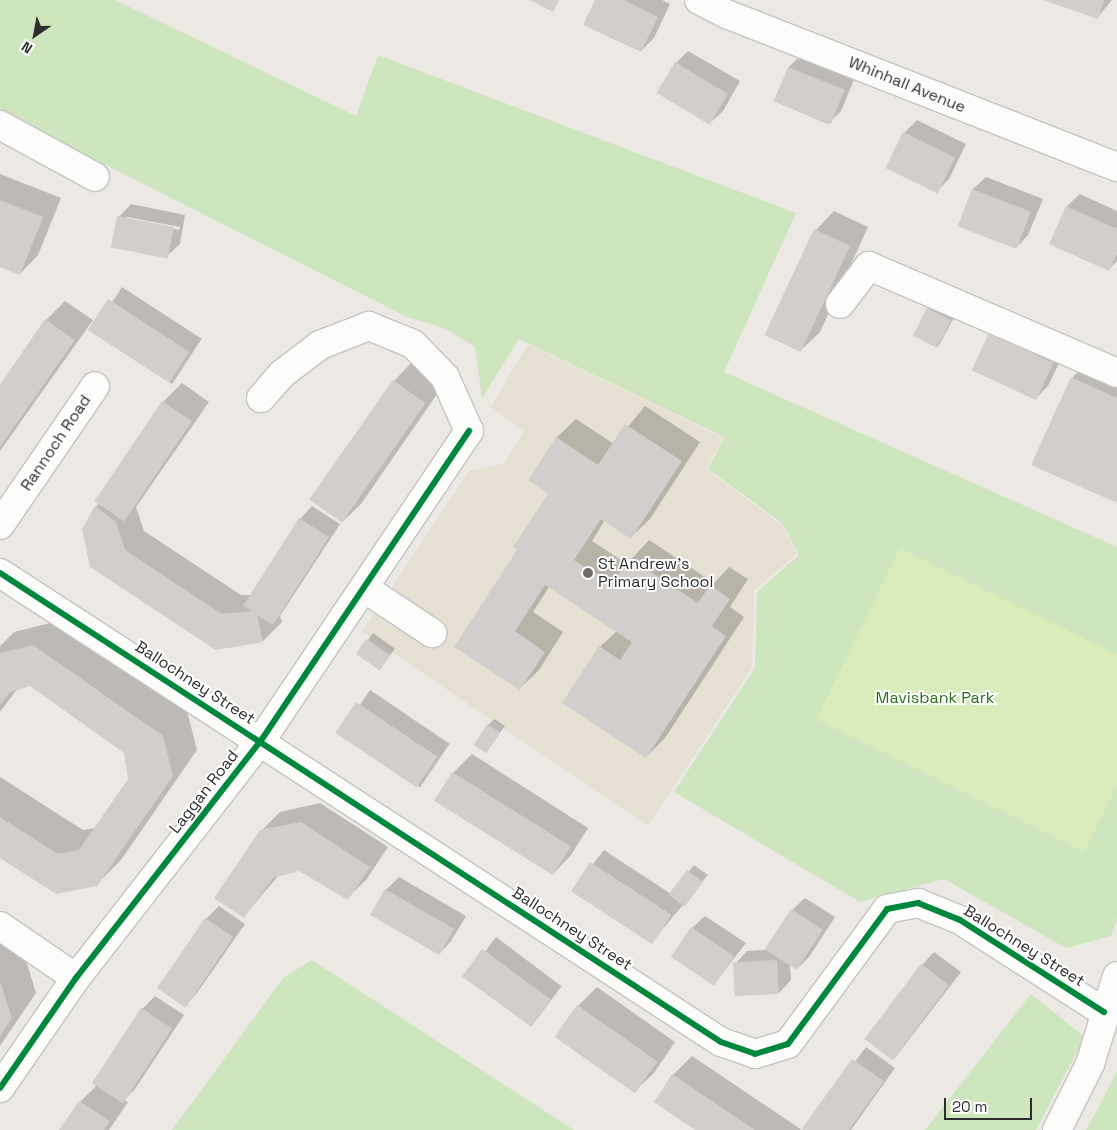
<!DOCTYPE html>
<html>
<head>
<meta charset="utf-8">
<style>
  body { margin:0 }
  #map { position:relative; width:1117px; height:1130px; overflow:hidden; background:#ece8e4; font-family:"Space Grotesk",sans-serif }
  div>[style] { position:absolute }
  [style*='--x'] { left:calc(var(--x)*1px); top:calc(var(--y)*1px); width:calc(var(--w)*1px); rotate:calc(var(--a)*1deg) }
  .education>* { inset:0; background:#e6e0d3 }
  .green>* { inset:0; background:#cee6be }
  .pitch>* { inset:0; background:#d9eabb }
  .shadow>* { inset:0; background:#0003; transform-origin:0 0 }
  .building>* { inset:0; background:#d1cecb; transform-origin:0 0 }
  .roads { filter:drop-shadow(1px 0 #c5c4c5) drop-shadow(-1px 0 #c5c4c5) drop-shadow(0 1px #c5c4c5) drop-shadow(0 -1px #c5c4c5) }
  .minor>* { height:28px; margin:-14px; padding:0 14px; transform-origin:14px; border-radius:14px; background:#fcfcfb }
  .cycleway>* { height:6px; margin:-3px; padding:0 3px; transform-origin:3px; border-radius:3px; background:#00873e }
  .dots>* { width:14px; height:14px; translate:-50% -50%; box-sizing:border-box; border:2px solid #fff; border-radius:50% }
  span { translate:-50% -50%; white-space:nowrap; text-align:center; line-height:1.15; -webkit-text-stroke:4px #fff; paint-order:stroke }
  .street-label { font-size:16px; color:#2e2e2e }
  .poi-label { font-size:16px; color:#2e2e2e }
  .left { translate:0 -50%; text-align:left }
  .park-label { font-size:16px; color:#2c6e1b }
  .north { position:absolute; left:10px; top:10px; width:50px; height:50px; -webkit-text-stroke:4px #fff; paint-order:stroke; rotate:213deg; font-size:14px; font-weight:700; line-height:20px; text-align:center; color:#2e2e2e }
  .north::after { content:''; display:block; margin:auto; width:18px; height:22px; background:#2e2e2e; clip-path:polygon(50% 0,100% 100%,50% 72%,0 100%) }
  .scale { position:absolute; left:944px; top:1098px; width:88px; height:22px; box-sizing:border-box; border:2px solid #2e2e2e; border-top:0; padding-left:6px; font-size:15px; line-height:18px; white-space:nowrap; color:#2e2e2e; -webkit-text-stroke:4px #fff; paint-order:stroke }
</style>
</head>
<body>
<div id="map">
  <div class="education">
    <i style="clip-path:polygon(528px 344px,723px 438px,706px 469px,782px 525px,797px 554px,754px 591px,752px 668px,648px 826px,362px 632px,469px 471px,504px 463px,524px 431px,491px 407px)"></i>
  </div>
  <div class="green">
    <i style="clip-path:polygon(0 0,115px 0,356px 116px,378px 55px,796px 213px,724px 372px,1117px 547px,1117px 918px,1111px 936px,1066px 948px,944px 879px,860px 902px,674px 792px,755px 668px,757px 592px,799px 555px,782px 523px,708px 469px,724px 437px,519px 339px,482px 398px,475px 347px,446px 329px,405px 316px,88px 156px,0 115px)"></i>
    <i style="clip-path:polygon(312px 960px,574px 1130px,172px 1130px,284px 977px)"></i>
    <i style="clip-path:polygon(1031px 994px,1085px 1037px,1036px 1130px,925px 1130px)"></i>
    <i style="clip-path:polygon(1117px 1071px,1117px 1130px,1086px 1130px,1102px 1101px)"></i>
  </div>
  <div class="pitch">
    <i style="clip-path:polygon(900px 548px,1117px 655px,1117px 785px,1084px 852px,816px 719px)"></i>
  </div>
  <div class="shadow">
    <i style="clip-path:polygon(597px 0,662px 0,670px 4px,654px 38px,641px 51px)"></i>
    <i style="clip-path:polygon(1046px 0,1112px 0,1097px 18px)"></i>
    <i style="clip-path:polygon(688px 51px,740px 81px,723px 111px,710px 123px,676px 63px)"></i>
    <i style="clip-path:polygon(801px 55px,855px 77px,841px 111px,828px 124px,774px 101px,789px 67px)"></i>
    <i style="clip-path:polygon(917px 120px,966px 144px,949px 179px,937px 191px,888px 167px,904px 133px)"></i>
    <i style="clip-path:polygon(0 174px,61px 198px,38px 255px,20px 274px,0 266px)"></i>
    <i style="clip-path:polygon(986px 177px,1043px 199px,1028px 235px,1016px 248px,959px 225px,973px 189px)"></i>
    <i style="clip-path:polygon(1080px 194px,1117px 211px,1117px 261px,1109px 269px,1067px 206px)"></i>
    <i style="clip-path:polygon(evenodd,131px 204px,185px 215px,180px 244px,167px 256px,119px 217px,131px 204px,127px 217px,180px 227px,179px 230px,127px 219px,127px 217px)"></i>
    <i style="clip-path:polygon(834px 211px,868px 227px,820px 332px,801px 350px,816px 230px)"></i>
    <i style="left:122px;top:287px;width:95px;height:54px;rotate:33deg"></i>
    <i style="clip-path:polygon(65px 301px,93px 320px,0 451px,0 387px,46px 320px)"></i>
    <i style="clip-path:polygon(934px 303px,956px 314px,938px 347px,928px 309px)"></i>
    <i style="clip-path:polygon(1003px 321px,1065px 351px,1048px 386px,1035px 399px,990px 334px)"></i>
    <i style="clip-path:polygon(1096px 353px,1117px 362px,1117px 502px,1072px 378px)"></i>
    <i style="clip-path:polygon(412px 362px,444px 384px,361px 504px,342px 522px,394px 381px)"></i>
    <i style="clip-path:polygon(182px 383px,209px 402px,136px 507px,144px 531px,241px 595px,252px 595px,300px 519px,312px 506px,340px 524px,280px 616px,282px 622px,263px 641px,216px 649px,91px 566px,96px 507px,163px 402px)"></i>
    <i style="clip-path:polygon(645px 406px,700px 442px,650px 519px,631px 537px,605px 520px,592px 541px,627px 564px,649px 540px,714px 583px,729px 567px,748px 579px,730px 607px,744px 617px,665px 738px,646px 757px,600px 647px,617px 631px,549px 587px,533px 612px,563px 632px,539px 670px,520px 688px,456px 646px,519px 550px,550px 493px,529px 480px,557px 437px,576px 419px,614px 444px)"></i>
    <i style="clip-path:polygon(58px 621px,187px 711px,197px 750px,121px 860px,96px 885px,0 856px,0 777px,83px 830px,96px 828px,129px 780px,125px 752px,31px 685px,18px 688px,0 712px,0 646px,14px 632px)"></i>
    <i style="left:373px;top:633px;width:27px;height:26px;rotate:36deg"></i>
    <i style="left:370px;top:690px;width:96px;height:53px;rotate:34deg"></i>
    <i style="clip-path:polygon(494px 719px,505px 726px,486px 752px,488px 725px)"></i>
    <i style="clip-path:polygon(472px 754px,588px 828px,571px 855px,553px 874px,453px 773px)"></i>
    <i style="clip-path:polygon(320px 803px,388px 847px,366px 880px,347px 898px,299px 869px,279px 875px,244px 916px,261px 831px,280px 812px)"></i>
    <i style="clip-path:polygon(604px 850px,671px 894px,694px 865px,708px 875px,651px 943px,572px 891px)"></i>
    <i style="clip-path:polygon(399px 877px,466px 916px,451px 941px,439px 954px,386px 890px)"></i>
    <i style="clip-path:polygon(805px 898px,835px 917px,809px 957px,797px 969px,790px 965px,791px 980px,779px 993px,735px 964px,747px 951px,766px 950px,792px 910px)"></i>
    <i style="clip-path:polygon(219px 906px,245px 924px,197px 993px,184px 1006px,158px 987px,206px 919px)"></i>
    <i style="clip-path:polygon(705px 916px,746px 943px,714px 984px,692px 928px)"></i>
    <i style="left:496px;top:937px;width:82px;height:50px;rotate:37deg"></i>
    <i style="clip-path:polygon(0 938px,24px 954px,36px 993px,0 1046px)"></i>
    <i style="clip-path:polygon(934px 952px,961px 972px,894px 1059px,922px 965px)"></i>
    <i style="clip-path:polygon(597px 987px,675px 1042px,654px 1073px,635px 1091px,578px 1006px)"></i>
    <i style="clip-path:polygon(155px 996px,184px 1015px,135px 1089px,124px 1100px,128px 1102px,109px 1130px,60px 1130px,80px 1102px,97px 1085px,93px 1082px,142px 1009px)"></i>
    <i style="clip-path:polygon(866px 1047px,895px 1068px,851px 1130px,803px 1130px)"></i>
    <i style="clip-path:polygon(692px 1056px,802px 1130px,697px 1130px,673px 1075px)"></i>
  </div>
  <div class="building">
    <i style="clip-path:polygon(530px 0,559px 0,553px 12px)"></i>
    <i style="clip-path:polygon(595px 0,624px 0,658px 17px,641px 52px,583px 25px)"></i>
    <i style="clip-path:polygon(1043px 0,1104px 0,1098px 19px)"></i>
    <i style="left:675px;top:62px;width:62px;height:36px;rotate:31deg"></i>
    <i style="left:788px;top:67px;width:61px;height:37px;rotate:22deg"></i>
    <i style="left:903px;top:132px;width:58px;height:40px;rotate:26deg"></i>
    <i style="left:972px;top:189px;width:63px;height:40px;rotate:21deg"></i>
    <i style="clip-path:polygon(0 200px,43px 217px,20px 275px,0 267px)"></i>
    <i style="clip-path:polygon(1066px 206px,1117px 229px,1117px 254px,1109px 271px,1049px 244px)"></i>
    <i style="left:117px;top:216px;width:58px;height:32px;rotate:11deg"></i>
    <i style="left:814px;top:229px;width:40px;height:117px;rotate:25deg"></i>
    <i style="left:108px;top:299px;width:97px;height:37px;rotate:33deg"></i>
    <i style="left:927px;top:308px;width:27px;height:31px;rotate:27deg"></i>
    <i style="clip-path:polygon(45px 319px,75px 340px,0 447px,0 385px)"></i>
    <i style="left:989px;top:333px;width:71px;height:41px;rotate:25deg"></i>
    <i style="clip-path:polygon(1071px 377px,1117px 398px,1117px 503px,1031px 465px)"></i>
    <i style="left:393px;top:380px;width:40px;height:146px;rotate:35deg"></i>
    <i style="left:162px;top:401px;width:36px;height:121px;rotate:34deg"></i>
    <i style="clip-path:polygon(625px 424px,682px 461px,631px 539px,601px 519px,574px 560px,612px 585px,629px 558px,698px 603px,710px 585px,730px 599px,712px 626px,726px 636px,646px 758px,562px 703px,599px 646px,620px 660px,632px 642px,545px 585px,515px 631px,545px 652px,520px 690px,454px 647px,517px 550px,513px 547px,548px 494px,528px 480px,556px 437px,598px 465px)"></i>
    <i style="clip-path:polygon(95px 506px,116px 522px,125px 550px,222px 614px,252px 611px,243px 606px,299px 518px,329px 537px,273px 625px,257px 615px,263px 642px,216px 650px,90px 567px,82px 529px)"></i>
    <i style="left:366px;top:639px;width:29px;height:18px;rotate:34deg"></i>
    <i style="clip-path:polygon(33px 645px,163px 736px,173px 776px,97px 886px,56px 894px,0 858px,0 817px,58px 854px,79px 850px,128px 779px,124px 753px,30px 686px,10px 692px,0 705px,0 653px)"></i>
    <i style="left:356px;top:702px;width:98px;height:37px;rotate:34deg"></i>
    <i style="left:487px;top:724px;width:15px;height:25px;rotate:32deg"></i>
    <i style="left:452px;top:772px;width:140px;height:34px;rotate:32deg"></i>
    <i style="clip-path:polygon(301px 822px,370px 867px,348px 900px,299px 871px,273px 878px,244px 918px,214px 898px,260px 830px)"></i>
    <i style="left:590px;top:862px;width:97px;height:35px;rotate:33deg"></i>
    <i style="left:687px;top:870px;width:20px;height:31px;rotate:37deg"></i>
    <i style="left:385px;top:889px;width:80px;height:30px;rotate:30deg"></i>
    <i style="left:791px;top:909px;width:38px;height:48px;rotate:33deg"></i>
    <i style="left:205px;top:918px;width:34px;height:85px;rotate:34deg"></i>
    <i style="left:691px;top:927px;width:52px;height:36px;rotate:34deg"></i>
    <i style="left:482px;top:949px;width:85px;height:34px;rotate:36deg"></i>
    <i style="left:777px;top:960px;width:34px;height:44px;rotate:87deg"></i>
    <i style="left:921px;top:964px;width:35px;height:94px;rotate:37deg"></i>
    <i style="clip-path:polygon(0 981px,12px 1018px,0 1036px)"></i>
    <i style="left:577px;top:1005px;width:98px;height:39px;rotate:35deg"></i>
    <i style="left:141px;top:1008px;width:37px;height:90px;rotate:33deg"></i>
    <i style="clip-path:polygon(852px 1059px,884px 1081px,849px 1130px,801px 1130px)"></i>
    <i style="clip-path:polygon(672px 1074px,755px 1130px,695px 1130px,654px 1102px)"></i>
    <i style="clip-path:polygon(79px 1101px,110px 1121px,104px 1130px,59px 1130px)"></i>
  </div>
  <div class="roads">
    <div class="minor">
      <i style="--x:699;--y:0;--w:34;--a:27"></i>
      <i style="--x:729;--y:15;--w:417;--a:21.4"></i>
      <i style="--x:0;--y:125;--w:108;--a:28.7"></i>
      <i style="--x:840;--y:304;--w:48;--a:-52.7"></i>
      <i style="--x:869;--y:266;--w:270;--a:23.3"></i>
      <i style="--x:0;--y:525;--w:168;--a:-55.6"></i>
      <i style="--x:0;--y:573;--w:860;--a:33.04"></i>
      <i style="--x:721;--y:1042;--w:36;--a:19"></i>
      <i style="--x:755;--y:1054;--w:34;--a:-17"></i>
      <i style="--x:788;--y:1044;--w:167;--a:-53.7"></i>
      <i style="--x:887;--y:909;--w:32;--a:-11"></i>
      <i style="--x:918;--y:903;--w:45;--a:22"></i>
      <i style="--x:960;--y:920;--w:171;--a:32.6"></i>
      <i style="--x:364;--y:588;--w:82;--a:33.5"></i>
      <i style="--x:0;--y:926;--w:92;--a:34.4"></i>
      <i style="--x:0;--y:1088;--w:134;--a:-55.4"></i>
      <i style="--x:76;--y:978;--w:299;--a:-52.1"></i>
      <i style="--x:260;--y:742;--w:375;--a:-56.1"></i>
      <i style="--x:469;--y:431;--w:59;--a:-114"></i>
      <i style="--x:445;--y:377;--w:46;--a:-134.1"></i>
      <i style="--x:413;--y:344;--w:48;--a:-157.8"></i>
      <i style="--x:369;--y:326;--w:53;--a:158.8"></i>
      <i style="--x:320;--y:345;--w:48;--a:142.7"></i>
      <i style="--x:282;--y:374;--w:32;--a:131"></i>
      <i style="--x:1057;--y:1130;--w:74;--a:-63.4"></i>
      <i style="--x:1090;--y:1064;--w:92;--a:-72.9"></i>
    </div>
  </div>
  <div class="cycleway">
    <i style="--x:0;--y:573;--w:860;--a:33.04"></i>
    <i style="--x:721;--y:1042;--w:36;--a:19"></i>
    <i style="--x:755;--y:1054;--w:34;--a:-17"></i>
    <i style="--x:788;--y:1044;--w:167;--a:-53.7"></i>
    <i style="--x:887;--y:909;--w:32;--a:-11"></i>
    <i style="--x:918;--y:903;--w:45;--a:22"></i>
    <i style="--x:960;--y:920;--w:171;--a:32.6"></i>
    <i style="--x:0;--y:1088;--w:134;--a:-55.4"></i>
    <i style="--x:76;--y:978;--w:299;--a:-52.1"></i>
    <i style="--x:260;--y:742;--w:375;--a:-56.1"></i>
  </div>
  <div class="dots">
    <i style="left:588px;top:573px;background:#706f6e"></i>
  </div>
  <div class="street-label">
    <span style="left:907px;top:85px;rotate:22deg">Whinhall Avenue</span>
    <span style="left:56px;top:443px;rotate:-56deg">Rannoch Road</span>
    <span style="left:195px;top:683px;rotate:33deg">Ballochney Street</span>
    <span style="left:204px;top:792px;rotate:-52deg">Laggan Road</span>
    <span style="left:572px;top:929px;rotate:33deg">Ballochney Street</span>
    <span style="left:1024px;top:946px;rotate:32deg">Ballochney Street</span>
  </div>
  <div class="poi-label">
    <span class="left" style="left:598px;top:573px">St Andrew's<br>Primary School</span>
  </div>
  <div class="park-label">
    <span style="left:935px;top:698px">Mavisbank Park</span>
  </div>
  <div class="north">N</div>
  <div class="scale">20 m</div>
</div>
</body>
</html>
